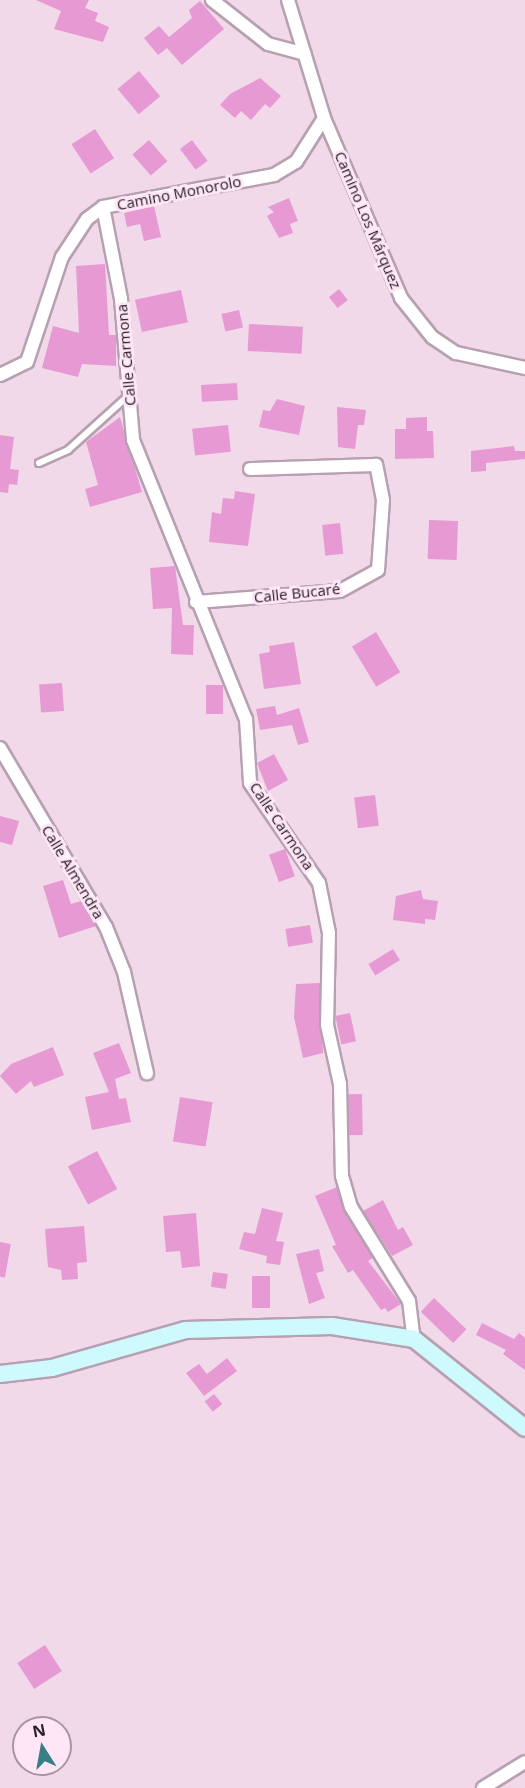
<!DOCTYPE html>
<html>
<head>
<meta charset="utf-8">
<style>
  body { margin:0 }
  #map { position:relative; width:525px; height:1788px; overflow:hidden; background:#f1d9ea; font-family:"Open Sans",sans-serif }
  div>[style] { position:absolute }
  [style*='--x'] { left:calc(var(--x)*1px); top:calc(var(--y)*1px); width:calc(var(--w)*1px); rotate:calc(var(--a)*1deg) }
  .building>* { inset:0; background:#e699d3; transform-origin:0 0 }
  .roads { filter:drop-shadow(2px 0 #b7a0b1) drop-shadow(-2px 0 #b7a0b1) drop-shadow(0 2px #b7a0b1) drop-shadow(0 -2px #b7a0b1) }
  .lane>* { height:6px; margin:-3px; padding:0 3px; transform-origin:3px; border-radius:3px; background:#fff }
  .street>* { height:12px; margin:-6px; padding:0 6px; transform-origin:6px; border-radius:6px; background:#fff }
  .secondary>* { height:16px; margin:-8px; padding:0 8px; transform-origin:8px; border-radius:8px; background:#cefafe }
  span { translate:-50% -50%; white-space:nowrap; text-align:center; line-height:1.15; -webkit-text-stroke:6px #fee6f7; paint-order:stroke }
  .street-label { font-size:15px; color:#282026 }
  .north { position:absolute; left:12px; top:1716px; width:60px; height:60px; box-sizing:border-box; background:#fee6f7; border:2px solid #a897a3; border-radius:50%; rotate:349deg; font-size:16px; font-weight:700; line-height:24px; text-align:center; color:#282026 }
  .north::after { content:''; display:block; margin:auto; width:21px; height:27px; background:#377f87; clip-path:polygon(50% 0,100% 100%,50% 72%,0 100%) }
</style>
</head>
<body>
<div id="map">
  <div class="building">
    <i style="clip-path:polygon(36px 0,89px 0,85px 8px,98px 13px,95px 21px,109px 27px,103px 42px,54px 29px,61px 11px)"></i>
    <i style="clip-path:polygon(200px 1px,224px 29px,182px 65px,167px 48px,158px 55px,144px 38px,159px 26px,169px 37px,192px 18px,189px 10px)"></i>
    <i style="left:139px;top:71px;width:33px;height:28px;rotate:50deg"></i>
    <i style="clip-path:polygon(260px 78px,281px 96px,270px 108px,265px 104px,251px 120px,241px 111px,235px 118px,220px 105px,230px 94px)"></i>
    <i style="left:95px;top:129px;width:35px;height:28px;rotate:57deg"></i>
    <i style="left:149px;top:140px;width:28px;height:22px;rotate:49deg"></i>
    <i style="left:192px;top:140px;width:26px;height:15px;rotate:53deg"></i>
    <i style="clip-path:polygon(289px 198px,298px 221px,290px 224px,293px 233px,279px 238px,267px 216px,274px 212px,268px 207px)"></i>
    <i style="clip-path:polygon(154px 206px,161px 237px,144px 241px,140px 224px,127px 227px,124px 213px)"></i>
    <i style="clip-path:polygon(105px 264px,109px 335px,116px 335px,116px 366px,82px 364px,78px 377px,42px 368px,53px 326px,79px 333px,76px 266px)"></i>
    <i style="left:339px;top:289px;width:14px;height:13px;rotate:51deg"></i>
    <i style="left:181px;top:290px;width:33px;height:47px;rotate:78deg"></i>
    <i style="left:239px;top:310px;width:18px;height:18px;rotate:77deg"></i>
    <i style="left:249px;top:324px;width:54px;height:27px;rotate:3deg"></i>
    <i style="left:237px;top:383px;width:17px;height:36px;rotate:87deg"></i>
    <i style="clip-path:polygon(277px 399px,305px 406px,299px 435px,259px 427px,263px 410px,270px 411px)"></i>
    <i style="clip-path:polygon(337px 407px,366px 410px,364px 425px,358px 425px,355px 449px,338px 447px)"></i>
    <i style="clip-path:polygon(120px 417px,142px 492px,90px 507px,85px 489px,98px 485px,86px 442px)"></i>
    <i style="clip-path:polygon(427px 417px,427px 431px,433px 431px,434px 458px,395px 459px,395px 429px,406px 429px,406px 418px)"></i>
    <i style="left:228px;top:425px;width:27px;height:36px;rotate:84deg"></i>
    <i style="clip-path:polygon(0 435px,14px 437px,10px 469px,19px 470px,17px 485px,9px 484px,8px 493px,0 492px)"></i>
    <i style="clip-path:polygon(514px 446px,515px 451px,525px 451px,525px 459px,486px 463px,486px 471px,471px 472px,471px 451px)"></i>
    <i style="clip-path:polygon(235px 491px,255px 494px,248px 546px,209px 542px,212px 512px,221px 514px,223px 498px,234px 499px)"></i>
    <i style="left:429px;top:520px;width:29px;height:39px;rotate:2deg"></i>
    <i style="left:340px;top:523px;width:31px;height:18px;rotate:84deg"></i>
    <i style="clip-path:polygon(175px 566px,183px 625px,194px 625px,193px 655px,171px 654px,172px 608px,153px 609px,150px 568px)"></i>
    <i style="left:376px;top:632px;width:47px;height:28px;rotate:59deg"></i>
    <i style="clip-path:polygon(294px 642px,301px 684px,264px 689px,259px 654px,270px 652px,269px 646px)"></i>
    <i style="left:62px;top:683px;width:28px;height:23px;rotate:86deg"></i>
    <i style="left:206px;top:685px;width:17px;height:29px"></i>
    <i style="clip-path:polygon(275px 706px,277px 715px,299px 708px,309px 742px,298px 745px,292px 725px,260px 730px,256px 709px)"></i>
    <i style="clip-path:polygon(274px 754px,288px 780px,268px 791px,257px 763px)"></i>
    <i style="left:375px;top:795px;width:31px;height:21px;rotate:83deg"></i>
    <i style="clip-path:polygon(0 816px,19px 821px,12px 845px,0 842px)"></i>
    <i style="left:285px;top:849px;width:29px;height:17px;rotate:70deg"></i>
    <i style="clip-path:polygon(63px 880px,71px 904px,81px 901px,96px 926px,59px 938px,43px 886px)"></i>
    <i style="clip-path:polygon(421px 890px,423px 899px,438px 901px,435px 920px,425px 919px,425px 924px,393px 920px,396px 896px)"></i>
    <i style="left:310px;top:925px;width:18px;height:25px;rotate:81deg"></i>
    <i style="left:393px;top:949px;width:13px;height:29px;rotate:58deg"></i>
    <i style="clip-path:polygon(320px 983px,323px 1053px,303px 1058px,294px 1017px,296px 984px)"></i>
    <i style="left:350px;top:1013px;width:29px;height:15px;rotate:78deg"></i>
    <i style="clip-path:polygon(119px 1043px,131px 1073px,115px 1079px,119px 1099px,126px 1098px,131px 1122px,92px 1130px,85px 1097px,109px 1092px,93px 1053px)"></i>
    <i style="clip-path:polygon(53px 1047px,64px 1075px,34px 1087px,31px 1081px,16px 1094px,0 1076px,11px 1064px)"></i>
    <i style="left:362px;top:1094px;width:41px;height:14px;rotate:89deg"></i>
    <i style="left:180px;top:1097px;width:33px;height:45px;rotate:9deg"></i>
    <i style="left:97px;top:1151px;width:43px;height:33px;rotate:62deg"></i>
    <i style="clip-path:polygon(337px 1187px,344px 1211px,373px 1258px,368px 1261px,401px 1304px,388px 1312px,385px 1308px,381px 1310px,353px 1270px,348px 1273px,332px 1246px,336px 1245px,315px 1196px)"></i>
    <i style="clip-path:polygon(383px 1200px,398px 1230px,403px 1227px,413px 1245px,392px 1256px,363px 1211px)"></i>
    <i style="clip-path:polygon(262px 1208px,283px 1213px,276px 1241px,284px 1242px,280px 1265px,266px 1263px,267px 1256px,239px 1249px,244px 1232px,255px 1234px)"></i>
    <i style="clip-path:polygon(196px 1213px,200px 1266px,182px 1268px,180px 1251px,166px 1252px,163px 1216px)"></i>
    <i style="clip-path:polygon(84px 1226px,87px 1262px,77px 1263px,78px 1279px,62px 1280px,61px 1270px,48px 1267px,45px 1229px)"></i>
    <i style="left:0;top:1242px;width:11px;height:34px;rotate:10deg"></i>
    <i style="clip-path:polygon(319px 1249px,324px 1271px,316px 1273px,325px 1298px,309px 1304px,296px 1254px)"></i>
    <i style="left:213px;top:1272px;width:15px;height:15px;rotate:8deg"></i>
    <i style="left:252px;top:1276px;width:18px;height:32px"></i>
    <i style="left:434px;top:1298px;width:45px;height:19px;rotate:44deg"></i>
    <i style="clip-path:polygon(482px 1323px,514px 1339px,519px 1333px,525px 1338px,525px 1370px,503px 1354px,506px 1350px,476px 1335px)"></i>
    <i style="clip-path:polygon(227px 1358px,237px 1371px,204px 1396px,186px 1373px,199px 1364px,207px 1374px)"></i>
    <i style="left:214px;top:1394px;width:13px;height:12px;rotate:51deg"></i>
    <i style="left:45px;top:1645px;width:31px;height:33px;rotate:57deg"></i>
  </div>
  <div class="roads">
    <div class="lane">
      <i style="--x:39;--y:463;--w:32;--a:-24"></i>
      <i style="--x:68;--y:450;--w:81;--a:-42"></i>
    </div>
    <div class="street">
      <i style="--x:212;--y:0;--w:71;--a:38.2"></i>
      <i style="--x:268;--y:44;--w:38;--a:15"></i>
      <i style="--x:288;--y:0;--w:123;--a:73"></i>
      <i style="--x:324;--y:118;--w:196;--a:66.8"></i>
      <i style="--x:401;--y:298;--w:50;--a:51.5"></i>
      <i style="--x:432;--y:337;--w:29;--a:34"></i>
      <i style="--x:456;--y:353;--w:71;--a:12.3"></i>
      <i style="--x:103;--y:207;--w:94;--a:78.9"></i>
      <i style="--x:121;--y:299;--w:142;--a:85.1"></i>
      <i style="--x:133;--y:440;--w:301;--a:68"></i>
      <i style="--x:246;--y:719;--w:64;--a:86.4"></i>
      <i style="--x:250;--y:783;--w:121;--a:55.4"></i>
      <i style="--x:319;--y:883;--w:51;--a:78.7"></i>
      <i style="--x:329;--y:933;--w:92;--a:91.2"></i>
      <i style="--x:327;--y:1025;--w:60;--a:77.6"></i>
      <i style="--x:340;--y:1084;--w:92;--a:88.8"></i>
      <i style="--x:342;--y:1176;--w:32;--a:74"></i>
      <i style="--x:351;--y:1207;--w:110;--a:58.3"></i>
      <i style="--x:409;--y:1301;--w:38;--a:83"></i>
      <i style="--x:0;--y:375;--w:30;--a:-26"></i>
      <i style="--x:27;--y:362;--w:111;--a:-71.6"></i>
      <i style="--x:62;--y:257;--w:45;--a:-56.7"></i>
      <i style="--x:87;--y:219;--w:20;--a:-37"></i>
      <i style="--x:103;--y:207;--w:174;--a:-10.6"></i>
      <i style="--x:274;--y:175;--w:26;--a:-31"></i>
      <i style="--x:296;--y:162;--w:52;--a:-57.5"></i>
      <i style="--x:196;--y:602;--w:144;--a:-4.4"></i>
      <i style="--x:340;--y:591;--w:43;--a:-28.9"></i>
      <i style="--x:378;--y:570;--w:70;--a:-85.9"></i>
      <i style="--x:383;--y:500;--w:36;--a:-101"></i>
      <i style="--x:376;--y:465;--w:126;--a:178.2"></i>
      <i style="--x:0;--y:748;--w:208;--a:59.4"></i>
      <i style="--x:106;--y:927;--w:48;--a:68.2"></i>
      <i style="--x:124;--y:972;--w:104;--a:77.2"></i>
      <i style="--x:483;--y:1788;--w:49;--a:-31.8"></i>
    </div>
    <div class="secondary">
      <i style="--x:0;--y:1374;--w:52;--a:-6.6"></i>
      <i style="--x:52;--y:1368;--w:138;--a:-15.9"></i>
      <i style="--x:185;--y:1330;--w:147;--a:-1.6"></i>
      <i style="--x:332;--y:1326;--w:83;--a:9"></i>
      <i style="--x:414;--y:1339;--w:142;--a:38.7"></i>
    </div>
  </div>
  <div class="street-label">
    <span style="left:179px;top:193px;rotate:-11deg">Camino Monorolo</span>
    <span style="left:368px;top:220px;rotate:67deg">Camino Los Márquez</span>
    <span style="left:126px;top:355px;rotate:-95deg">Calle Carmona</span>
    <span style="left:297px;top:593px;rotate:-6deg">Calle Bucaré</span>
    <span style="left:282px;top:826px;rotate:56deg">Calle Carmona</span>
    <span style="left:73px;top:872px;rotate:59deg">Calle Almendra</span>
  </div>
  <div class="north">N</div>
</div>
</body>
</html>
